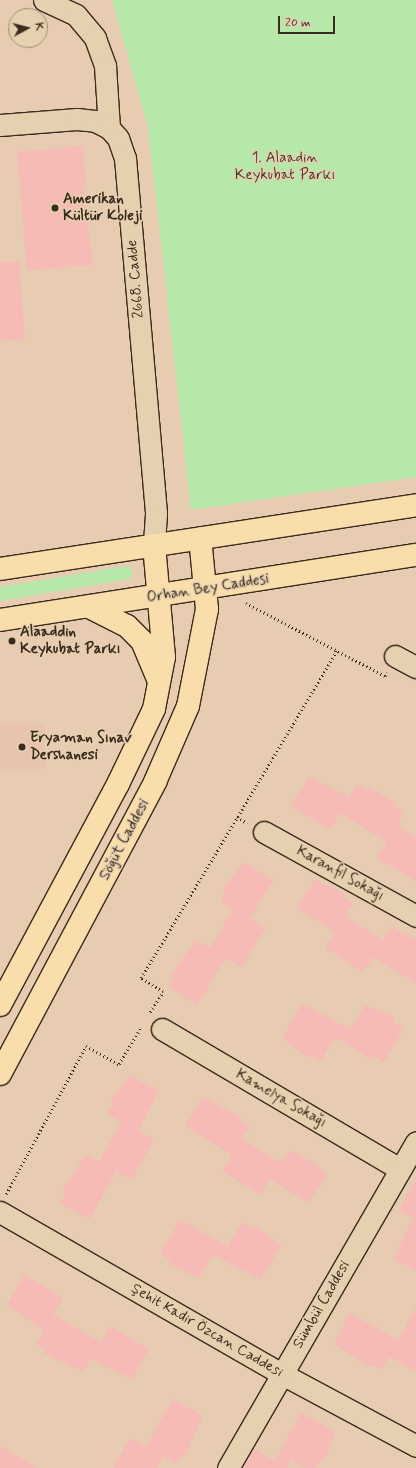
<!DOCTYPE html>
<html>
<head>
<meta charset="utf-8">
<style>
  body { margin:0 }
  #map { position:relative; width:416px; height:1468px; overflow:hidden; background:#e8ccb1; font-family:Mynerve,sans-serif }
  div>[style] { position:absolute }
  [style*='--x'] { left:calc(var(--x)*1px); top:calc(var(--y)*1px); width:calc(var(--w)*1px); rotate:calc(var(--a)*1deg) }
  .built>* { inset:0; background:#e8c4b0; transform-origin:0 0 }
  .green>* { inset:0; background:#b5e8a9 }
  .building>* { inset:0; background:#f6bab7 }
  .path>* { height:2.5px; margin-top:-1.25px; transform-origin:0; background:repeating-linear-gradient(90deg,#3b2a1e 0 1px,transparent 0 4px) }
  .roads { filter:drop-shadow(1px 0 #3b2a1e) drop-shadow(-1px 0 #3b2a1e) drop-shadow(0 1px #3b2a1e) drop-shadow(0 -1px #3b2a1e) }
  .minor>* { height:21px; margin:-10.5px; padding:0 10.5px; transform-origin:10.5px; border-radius:10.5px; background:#e5d0af }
  .major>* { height:22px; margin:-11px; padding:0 11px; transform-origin:11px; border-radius:11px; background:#f9deab }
  .dots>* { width:11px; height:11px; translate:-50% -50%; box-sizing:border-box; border:2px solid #e5d0af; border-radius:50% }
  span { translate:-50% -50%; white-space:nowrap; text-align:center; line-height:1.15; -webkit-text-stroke:3px #e5d0af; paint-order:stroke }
  .park-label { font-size:15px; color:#473d2c }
  .poi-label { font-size:15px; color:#3b2a1e; font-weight:700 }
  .left { translate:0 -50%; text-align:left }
  .street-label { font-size:15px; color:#3b2a1e }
  .north { position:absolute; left:8px; top:8px; width:40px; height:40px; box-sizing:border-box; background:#e5d0af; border:1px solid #a18e75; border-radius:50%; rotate:83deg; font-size:11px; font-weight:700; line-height:16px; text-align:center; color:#3b2a1e }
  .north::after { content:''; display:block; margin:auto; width:14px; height:18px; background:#3b2a1e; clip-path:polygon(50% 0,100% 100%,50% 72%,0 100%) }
  .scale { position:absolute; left:278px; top:16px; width:57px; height:18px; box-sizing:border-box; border:2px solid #3b2a1e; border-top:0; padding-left:5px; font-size:12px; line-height:14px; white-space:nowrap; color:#3b2a1e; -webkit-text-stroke:3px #e5d0af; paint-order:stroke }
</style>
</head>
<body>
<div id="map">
  <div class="built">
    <i style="left:45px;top:723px;width:46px;height:45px;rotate:90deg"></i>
  </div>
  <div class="green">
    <i style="clip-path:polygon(112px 0,416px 0,416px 477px,191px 510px,148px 127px)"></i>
    <i style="clip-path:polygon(126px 566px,133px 570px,130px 579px,0 601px,0 587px)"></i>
  </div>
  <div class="building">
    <i style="clip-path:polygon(83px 146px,86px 187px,83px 187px,93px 265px,27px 270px,17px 152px)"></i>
    <i style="clip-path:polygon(19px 261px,25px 339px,0 341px,0 262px)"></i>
    <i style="clip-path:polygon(309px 777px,349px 797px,357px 784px,367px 790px,369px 787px,396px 803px,394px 806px,404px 812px,397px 825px,416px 837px,416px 881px,377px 858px,387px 842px,340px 813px,330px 830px,291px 806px)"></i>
    <i style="clip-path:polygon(244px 862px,273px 880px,250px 919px,265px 928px,242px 967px,226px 958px,197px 1005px,168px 987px,174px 977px,171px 975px,196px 940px,210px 948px,233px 909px,220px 901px,226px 891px,223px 889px)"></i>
    <i style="clip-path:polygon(315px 879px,345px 894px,343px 897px,353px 903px,345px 916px,383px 940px,391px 927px,416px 939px,416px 984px,373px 957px,363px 972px,325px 948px,335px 932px,296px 908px)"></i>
    <i style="clip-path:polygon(302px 1004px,351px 1029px,365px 1005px,395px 1018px,393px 1022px,404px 1028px,384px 1062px,373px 1056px,371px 1059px,335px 1037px,321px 1061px,310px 1055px,308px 1058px,282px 1038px)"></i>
    <i style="clip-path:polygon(129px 1075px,159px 1091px,138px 1131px,154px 1140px,132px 1180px,116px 1171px,90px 1219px,60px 1203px,65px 1193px,62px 1191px,86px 1154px,99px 1162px,121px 1122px,107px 1114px,113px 1104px,110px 1103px)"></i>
    <i style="clip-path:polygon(203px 1097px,242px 1117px,240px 1120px,250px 1126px,242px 1139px,281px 1163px,289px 1150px,319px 1165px,317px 1168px,327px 1174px,309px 1203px,270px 1179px,261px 1195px,222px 1171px,232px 1155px,185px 1126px)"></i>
    <i style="clip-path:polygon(416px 1179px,416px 1271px,394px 1259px,413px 1217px,399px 1210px)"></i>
    <i style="clip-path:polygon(180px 1220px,228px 1246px,242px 1222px,254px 1229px,256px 1226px,281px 1246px,261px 1280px,213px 1255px,199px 1278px,169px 1264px,171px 1261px,160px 1254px)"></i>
    <i style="clip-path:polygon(24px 1275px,63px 1298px,53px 1315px,101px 1342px,110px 1326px,149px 1349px,132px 1379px,91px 1359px,83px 1372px,44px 1353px,46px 1350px,36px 1344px,44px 1331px,7px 1305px)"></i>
    <i style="clip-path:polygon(416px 1307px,416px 1371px,389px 1357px,382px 1370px,372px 1365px,370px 1367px,334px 1344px,350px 1313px,398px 1340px)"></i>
    <i style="clip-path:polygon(173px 1399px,203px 1416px,185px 1456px,182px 1454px,176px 1464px,163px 1456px,157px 1468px,113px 1468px,130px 1438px,146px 1447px)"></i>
    <i style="clip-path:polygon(301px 1413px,336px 1432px,323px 1462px,320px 1460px,316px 1468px,306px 1468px,291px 1460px,288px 1468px,242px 1468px,253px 1448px,275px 1461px)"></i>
    <i style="clip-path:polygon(0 1446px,37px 1468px,0 1468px)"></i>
  </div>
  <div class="path">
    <i style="--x:246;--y:603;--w:157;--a:27.7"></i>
    <i style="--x:385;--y:676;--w:4;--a:-63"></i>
    <i style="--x:237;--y:817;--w:12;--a:31"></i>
    <i style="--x:150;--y:1012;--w:24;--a:-57"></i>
    <i style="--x:163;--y:992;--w:26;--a:-148"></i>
    <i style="--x:141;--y:978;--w:382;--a:-59.1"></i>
    <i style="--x:6;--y:1194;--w:168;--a:-61.6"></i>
    <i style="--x:86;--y:1046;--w:38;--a:29"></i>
    <i style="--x:119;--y:1064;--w:43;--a:-59.3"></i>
  </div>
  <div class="roads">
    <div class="minor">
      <i style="--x:44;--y:0;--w:35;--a:25"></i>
      <i style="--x:76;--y:15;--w:30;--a:50"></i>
      <i style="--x:95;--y:38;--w:30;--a:70"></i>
      <i style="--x:105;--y:66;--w:62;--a:86.3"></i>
      <i style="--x:0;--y:125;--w:77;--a:-4.5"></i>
      <i style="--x:77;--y:119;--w:18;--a:6"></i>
      <i style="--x:95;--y:121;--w:16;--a:27"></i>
      <i style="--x:109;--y:128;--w:13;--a:48"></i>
      <i style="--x:118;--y:138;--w:21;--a:71"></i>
      <i style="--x:125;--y:158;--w:357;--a:85"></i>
      <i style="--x:156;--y:514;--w:32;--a:94"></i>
      <i style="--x:395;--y:656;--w:24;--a:28"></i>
      <i style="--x:264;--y:832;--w:174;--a:28.9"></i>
      <i style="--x:162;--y:1029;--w:276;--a:30.5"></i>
      <i style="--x:0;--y:1212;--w:325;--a:29.9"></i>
      <i style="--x:282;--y:1374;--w:152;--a:28.2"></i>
      <i style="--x:228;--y:1468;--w:376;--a:-60"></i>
    </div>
    <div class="major">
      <i style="--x:0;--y:569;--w:421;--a:-8.7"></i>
      <i style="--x:89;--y:607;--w:42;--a:26.6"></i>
      <i style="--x:127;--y:626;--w:21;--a:45"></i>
      <i style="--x:142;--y:641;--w:41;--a:67.2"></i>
      <i style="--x:0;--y:620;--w:421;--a:-8.9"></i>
      <i style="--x:0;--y:1005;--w:251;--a:-61.9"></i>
      <i style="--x:118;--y:784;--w:83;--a:-64.4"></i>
      <i style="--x:154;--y:709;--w:53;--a:-79.1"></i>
      <i style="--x:164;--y:657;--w:111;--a:-95.1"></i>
      <i style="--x:0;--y:1074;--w:331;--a:-62"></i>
      <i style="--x:155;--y:782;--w:83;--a:-66.5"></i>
      <i style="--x:188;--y:706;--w:99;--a:-78.9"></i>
      <i style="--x:207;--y:609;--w:71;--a:-95.6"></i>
    </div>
  </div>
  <div class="dots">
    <i style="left:55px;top:208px;background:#3b2a1e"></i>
    <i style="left:12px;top:641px;background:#3b2a1e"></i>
    <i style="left:22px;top:747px;background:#3b2a1e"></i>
  </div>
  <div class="park-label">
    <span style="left:285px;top:167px">1. Alaadin<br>Keykubat Parkı</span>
  </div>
  <div class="poi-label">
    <span class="left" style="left:63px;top:208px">Amerikan<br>Kültür Koleji</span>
    <span class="left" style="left:20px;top:641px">Alaaddin<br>Keykubat Parkı</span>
    <span class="left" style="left:30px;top:747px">Eryaman Sınav<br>Dershanesi</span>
  </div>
  <div class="street-label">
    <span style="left:136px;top:279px;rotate:-95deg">2668. Cadde</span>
    <span style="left:208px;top:589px;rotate:-9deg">Orhan Bey Caddesi</span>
    <span style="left:125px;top:840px;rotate:-62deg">Söğüt Caddesi</span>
    <span style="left:340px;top:874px;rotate:29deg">Karanfil Sokağı</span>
    <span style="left:281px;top:1099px;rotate:30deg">Kamelya Sokağı</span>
    <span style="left:322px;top:1305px;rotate:-60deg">Sümbül Caddesi</span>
    <span style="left:207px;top:1331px;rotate:30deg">Şehit Kadir Özcan Caddesi</span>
  </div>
  <div class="north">K</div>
  <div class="scale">20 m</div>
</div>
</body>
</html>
